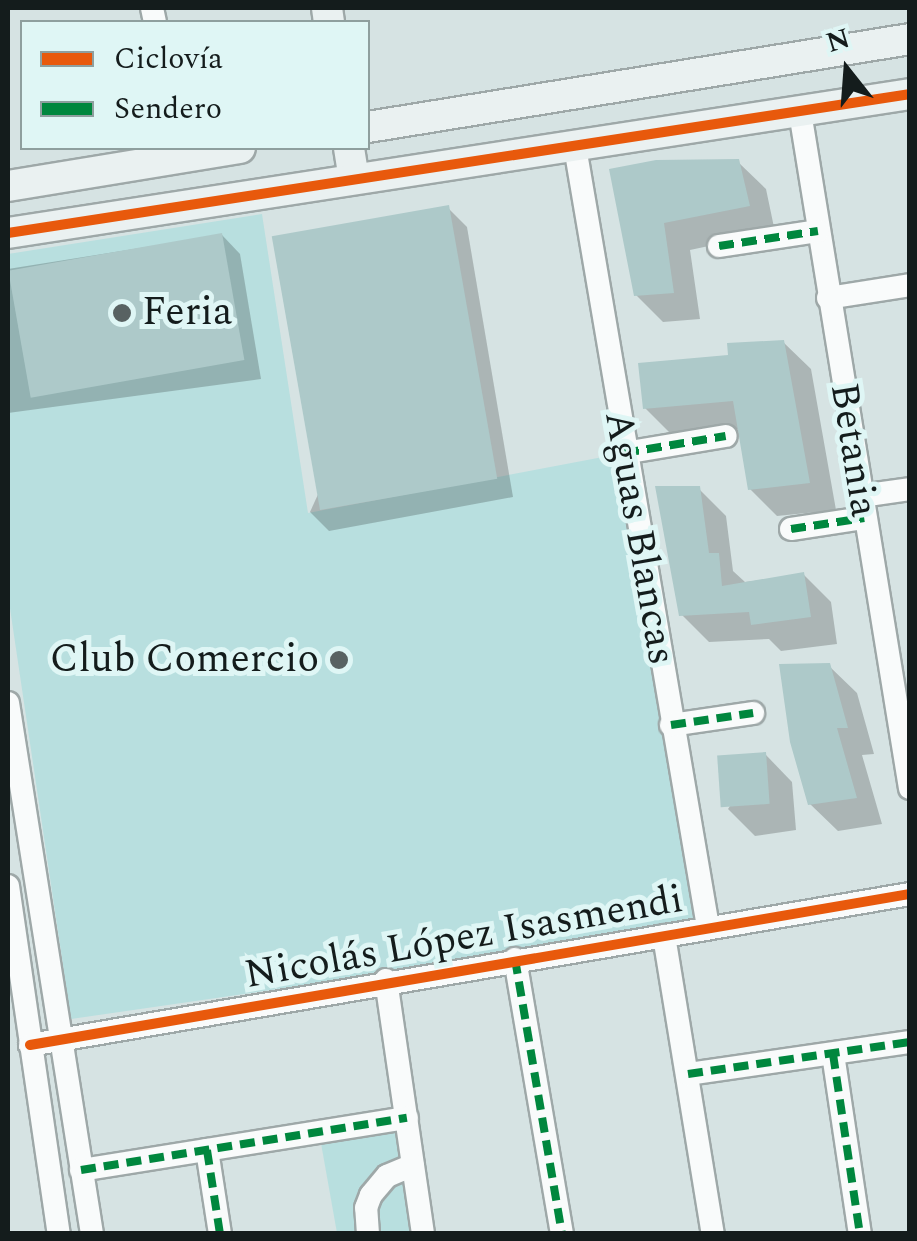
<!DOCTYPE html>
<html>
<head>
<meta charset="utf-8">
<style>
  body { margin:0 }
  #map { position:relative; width:917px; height:1241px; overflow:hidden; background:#d6e3e3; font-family:Spectral,serif }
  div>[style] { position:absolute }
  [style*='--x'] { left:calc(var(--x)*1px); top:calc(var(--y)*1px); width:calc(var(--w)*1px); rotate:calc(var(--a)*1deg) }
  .green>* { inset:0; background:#b8dfdf }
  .shadow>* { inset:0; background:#0003 }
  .building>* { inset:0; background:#adc9c9; transform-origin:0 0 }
  .roads { filter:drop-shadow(2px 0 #9ea8a8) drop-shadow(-2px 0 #9ea8a8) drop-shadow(0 2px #9ea8a8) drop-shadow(0 -2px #9ea8a8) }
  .street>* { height:22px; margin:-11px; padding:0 11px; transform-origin:11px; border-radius:11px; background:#f9fbfb }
  .secondary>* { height:30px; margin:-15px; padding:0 15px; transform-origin:15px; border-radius:15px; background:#eaf1f1 }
  .quiet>* { height:8px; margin-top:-4px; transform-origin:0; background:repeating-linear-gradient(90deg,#00873e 0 15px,transparent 0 23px) }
  .cycleway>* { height:10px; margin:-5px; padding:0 5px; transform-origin:5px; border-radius:5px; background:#e8590c }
  .dots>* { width:28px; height:28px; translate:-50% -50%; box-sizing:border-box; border:5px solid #dff6f5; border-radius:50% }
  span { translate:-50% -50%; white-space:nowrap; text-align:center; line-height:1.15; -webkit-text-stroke:10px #dff6f5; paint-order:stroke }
  .poi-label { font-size:40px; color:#141c1c }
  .left { translate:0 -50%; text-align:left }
  .right { translate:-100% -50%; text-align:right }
  .street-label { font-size:40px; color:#141c1c }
  .frame { position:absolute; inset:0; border:10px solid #141c1c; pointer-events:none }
  .legend { position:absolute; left:20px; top:20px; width:350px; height:130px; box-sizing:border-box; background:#dff6f5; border:2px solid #8e9f9e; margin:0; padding:12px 18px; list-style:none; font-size:30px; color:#141c1c }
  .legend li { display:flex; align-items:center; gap:20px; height:50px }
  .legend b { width:50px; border:2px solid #8e9f9e }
  .north { position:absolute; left:797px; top:20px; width:100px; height:100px; -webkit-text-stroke:8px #dff6f5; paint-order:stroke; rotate:343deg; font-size:28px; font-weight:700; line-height:40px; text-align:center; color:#141c1c }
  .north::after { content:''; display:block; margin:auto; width:35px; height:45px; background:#141c1c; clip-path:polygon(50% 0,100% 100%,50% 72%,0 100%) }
</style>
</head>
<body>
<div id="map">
  <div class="green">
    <i style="clip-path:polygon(262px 214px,308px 513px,624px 453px,708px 927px,71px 1019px,8px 595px,8px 254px)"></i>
    <i style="clip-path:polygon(408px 1123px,431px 1233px,337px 1233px,319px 1132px)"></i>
  </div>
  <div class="shadow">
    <i style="clip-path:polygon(656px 162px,738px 162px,766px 189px,775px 232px,690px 250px,700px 319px,663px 322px,636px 295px)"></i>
    <i style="clip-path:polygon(448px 208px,467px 227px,513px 497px,329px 531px,310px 512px)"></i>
    <i style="clip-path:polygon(222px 235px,240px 254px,261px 379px,8px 413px,8px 269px)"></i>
    <i style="clip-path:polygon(783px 342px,811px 369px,836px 510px,777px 516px,750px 489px,740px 429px,672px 435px,645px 408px,731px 358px)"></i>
    <i style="clip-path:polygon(699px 489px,726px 516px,733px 571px,745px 582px,804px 575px,831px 602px,837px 644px,781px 651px,769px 639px,709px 642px,682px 615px)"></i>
    <i style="clip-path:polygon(829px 666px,857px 693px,874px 754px,862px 755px,882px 824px,838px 831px,810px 804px)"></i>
    <i style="clip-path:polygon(765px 754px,792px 782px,796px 830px,755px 836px,728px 809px)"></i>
  </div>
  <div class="building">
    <i style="clip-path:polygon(739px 159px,750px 206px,664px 223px,674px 293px,634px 296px,609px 169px,656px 160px)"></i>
    <i style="left:449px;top:205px;width:278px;height:180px;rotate:80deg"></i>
    <i style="left:222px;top:233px;width:129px;height:217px;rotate:80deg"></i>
    <i style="clip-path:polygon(784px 340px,810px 483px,748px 490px,733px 401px,643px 409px,638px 363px,728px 355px,727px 343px)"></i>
    <i style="clip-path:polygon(655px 486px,700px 486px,709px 553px,719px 553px,722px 586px,804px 572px,811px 617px,751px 625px,749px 612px,679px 616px)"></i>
    <i style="clip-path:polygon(830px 663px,848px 728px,837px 728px,857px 798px,808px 805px,790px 742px,779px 664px)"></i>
    <i style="left:766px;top:752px;width:52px;height:49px;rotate:86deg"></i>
  </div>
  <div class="roads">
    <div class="street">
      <i style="--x:152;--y:8;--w:14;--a:78"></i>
      <i style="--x:800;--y:112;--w:685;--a:80.76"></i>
      <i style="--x:575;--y:147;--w:791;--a:80.32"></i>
      <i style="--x:719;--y:246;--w:100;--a:-8.6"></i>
      <i style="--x:828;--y:298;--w:83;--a:-9"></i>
      <i style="--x:624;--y:453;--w:103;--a:-9.5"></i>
      <i style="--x:861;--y:496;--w:49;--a:-8.1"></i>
      <i style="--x:791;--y:529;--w:74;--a:-8.6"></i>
      <i style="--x:8;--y:703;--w:538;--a:81.01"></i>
      <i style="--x:671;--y:725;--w:83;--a:-8.3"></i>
      <i style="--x:8;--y:886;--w:352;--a:81.7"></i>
      <i style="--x:664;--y:936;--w:302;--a:80.7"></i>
      <i style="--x:515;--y:959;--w:279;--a:80.3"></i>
      <i style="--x:386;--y:980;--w:257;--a:81.7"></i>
      <i style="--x:30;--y:1045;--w:893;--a:-9.74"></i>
      <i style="--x:833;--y:1054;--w:182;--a:81.5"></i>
      <i style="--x:688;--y:1074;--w:224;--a:-8.2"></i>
      <i style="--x:207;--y:1150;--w:85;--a:81.2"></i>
      <i style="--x:81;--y:1170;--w:330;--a:-9.1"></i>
      <i style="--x:368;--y:1234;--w:26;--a:-94"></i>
      <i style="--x:366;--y:1208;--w:14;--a:-69"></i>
      <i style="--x:371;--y:1195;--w:25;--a:-50"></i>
      <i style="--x:387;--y:1176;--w:28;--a:-23"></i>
    </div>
    <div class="secondary">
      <i style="--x:327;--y:8;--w:14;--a:82"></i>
      <i style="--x:368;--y:127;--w:549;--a:-9.22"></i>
      <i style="--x:349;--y:148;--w:31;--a:81"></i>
      <i style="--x:8;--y:186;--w:235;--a:-9.3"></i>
      <i style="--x:8;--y:233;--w:913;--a:-8.76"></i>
    </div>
  </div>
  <div class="quiet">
    <i style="--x:719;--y:246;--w:100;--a:-8.6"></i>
    <i style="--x:624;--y:453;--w:103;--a:-9.5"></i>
    <i style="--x:791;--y:529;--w:74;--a:-8.6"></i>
    <i style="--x:671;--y:725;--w:83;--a:-8.3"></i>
    <i style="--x:515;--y:959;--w:279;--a:80.3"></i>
    <i style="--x:833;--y:1054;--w:182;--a:81.5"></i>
    <i style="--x:688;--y:1074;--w:224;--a:-8.2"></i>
    <i style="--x:207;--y:1150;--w:85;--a:81.2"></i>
    <i style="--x:81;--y:1170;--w:330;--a:-9.1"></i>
  </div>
  <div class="cycleway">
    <i style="--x:8;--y:233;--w:913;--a:-8.76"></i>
    <i style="--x:30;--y:1045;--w:893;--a:-9.74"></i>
  </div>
  <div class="dots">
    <i style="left:122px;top:313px;background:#586262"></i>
    <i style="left:339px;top:660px;background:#586262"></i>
  </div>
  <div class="poi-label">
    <span class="left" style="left:142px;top:313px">Feria</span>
    <span class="right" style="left:319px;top:660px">Club Comercio</span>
  </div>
  <div class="street-label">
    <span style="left:853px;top:450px;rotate:81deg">Betania</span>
    <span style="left:639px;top:538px;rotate:80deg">Aguas Blancas</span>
    <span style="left:464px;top:938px;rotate:-10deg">Nicolás López Isasmendi</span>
  </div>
  <div class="frame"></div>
  <ul class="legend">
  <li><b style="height:12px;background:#e8590c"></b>Ciclovía</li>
  <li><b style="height:12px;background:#00873e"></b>Sendero</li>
  </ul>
  <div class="north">N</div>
</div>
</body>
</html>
